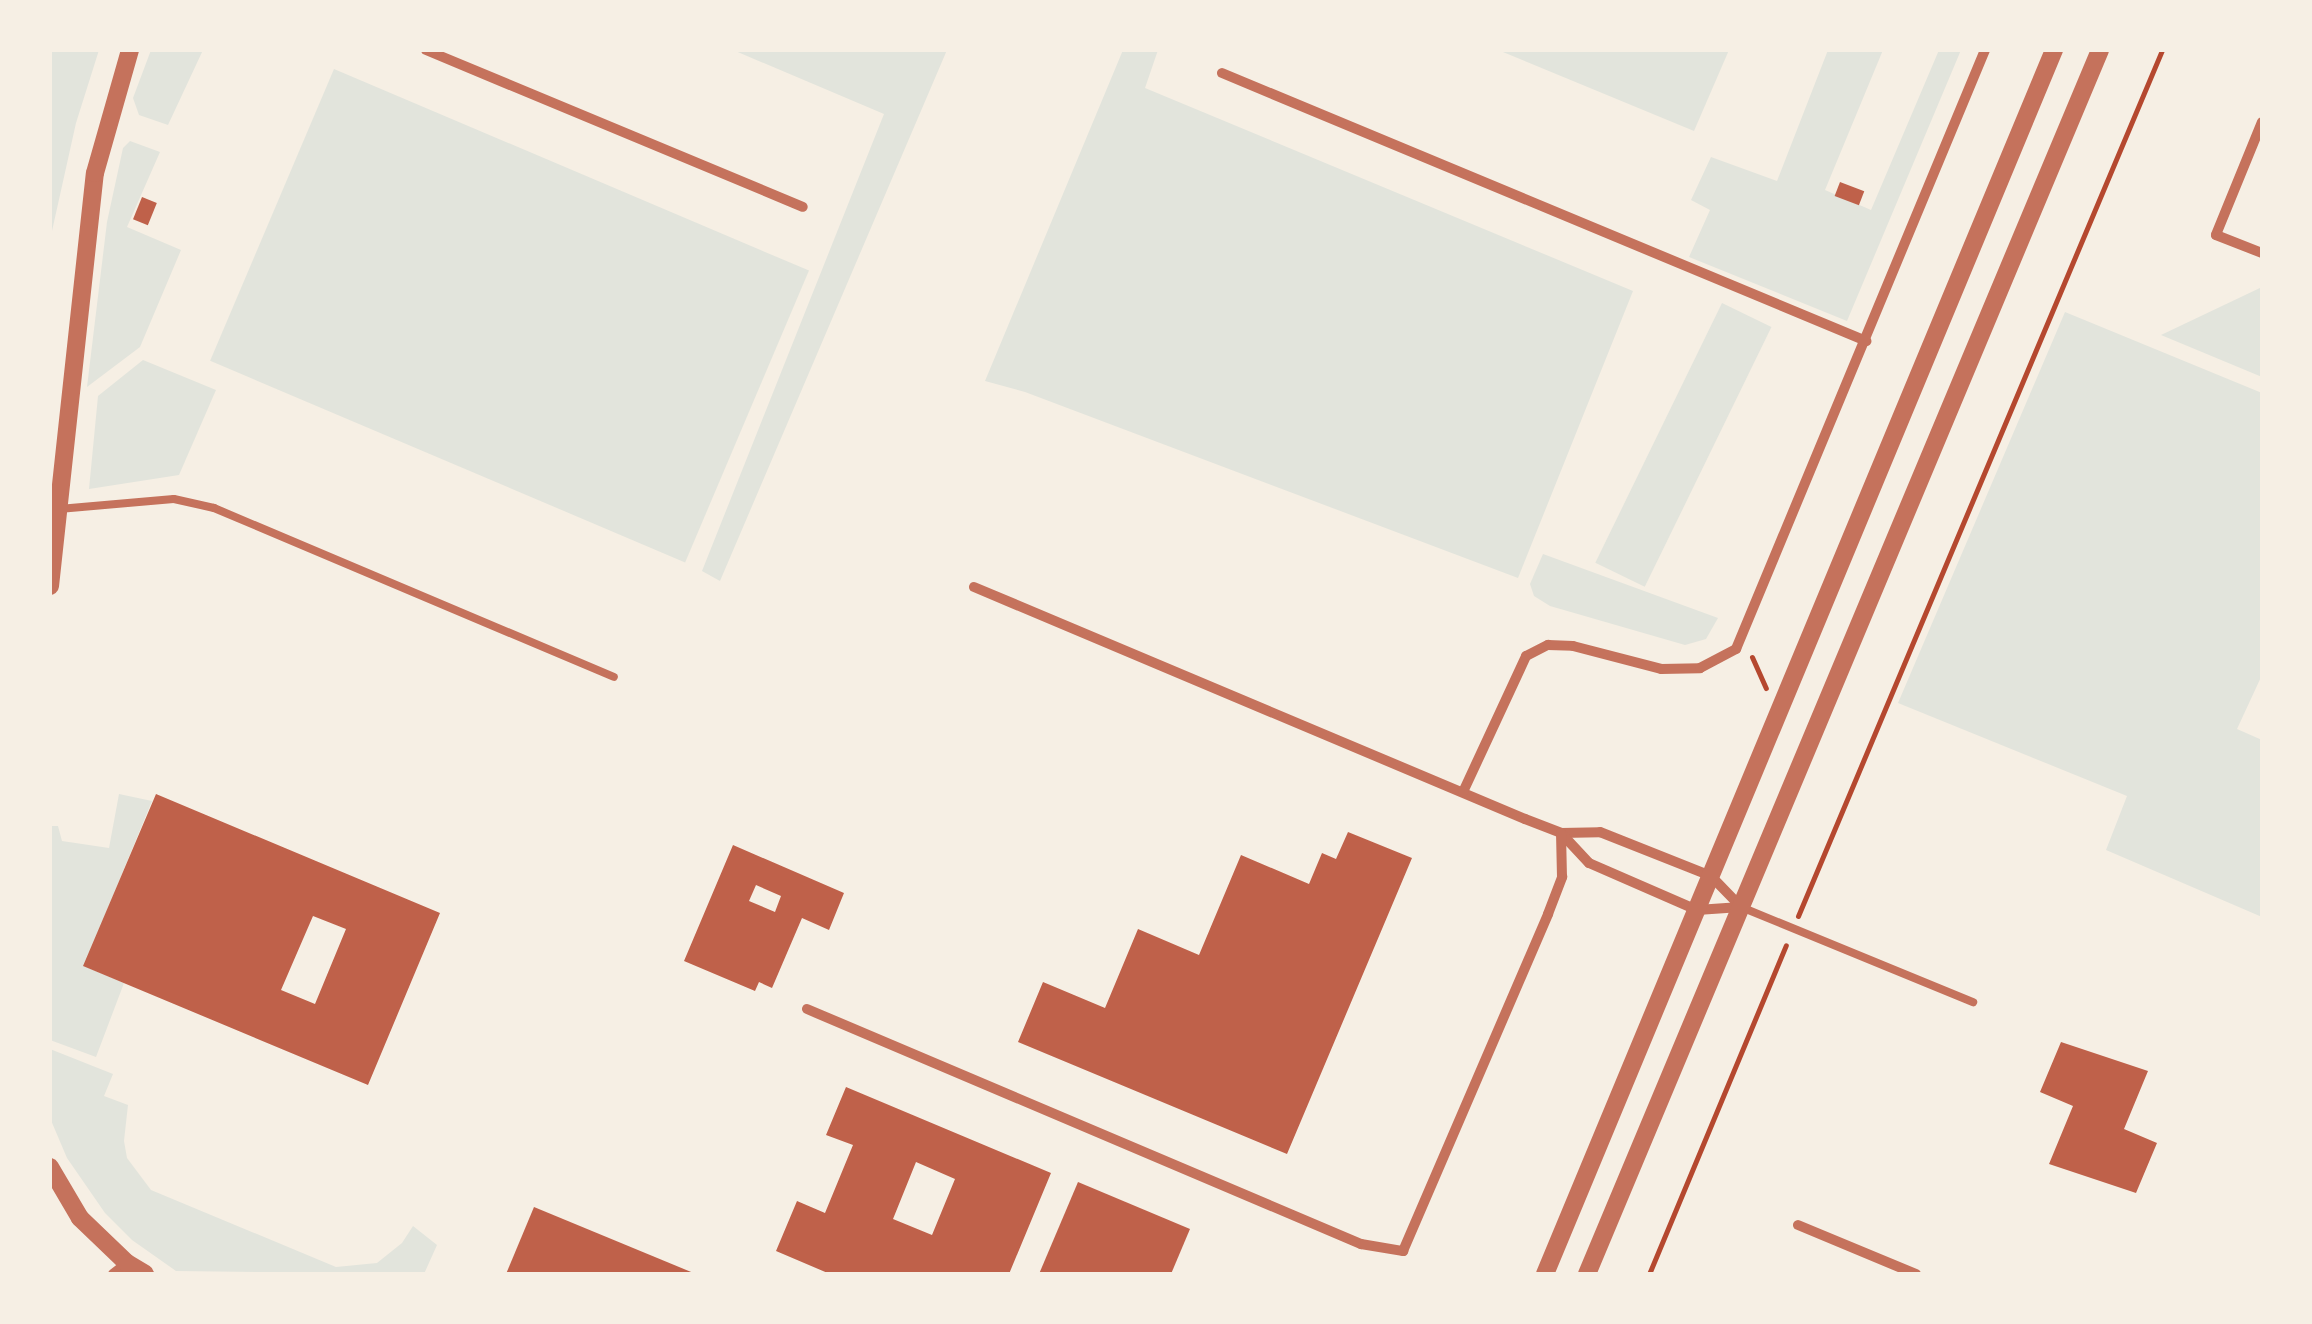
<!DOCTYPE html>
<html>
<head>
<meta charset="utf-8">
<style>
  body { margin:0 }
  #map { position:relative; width:2312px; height:1324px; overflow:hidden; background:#f6efe4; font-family:"PT Sans",sans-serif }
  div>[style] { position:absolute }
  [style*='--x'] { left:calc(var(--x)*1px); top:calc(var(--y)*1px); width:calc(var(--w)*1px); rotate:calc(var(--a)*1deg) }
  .green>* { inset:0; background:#e2e4dc; transform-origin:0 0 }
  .building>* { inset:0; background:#bf614a; transform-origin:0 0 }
  .path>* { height:5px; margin:-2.5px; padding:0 2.5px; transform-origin:2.5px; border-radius:2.5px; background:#b5482f }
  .service>* { height:8px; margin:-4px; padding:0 4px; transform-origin:4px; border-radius:4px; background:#c5725c }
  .minor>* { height:10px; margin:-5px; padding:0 5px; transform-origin:5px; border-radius:5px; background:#c5725c }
  .tertiary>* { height:18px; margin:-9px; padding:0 9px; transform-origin:9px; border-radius:9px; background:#c5725c }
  span { translate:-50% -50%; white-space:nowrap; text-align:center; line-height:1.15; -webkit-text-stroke:10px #f6efe4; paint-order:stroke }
  .frame { position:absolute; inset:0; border:52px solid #f6efe4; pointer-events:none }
</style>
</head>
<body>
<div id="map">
  <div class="green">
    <i style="clip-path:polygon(50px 50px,99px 50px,76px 123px,50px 240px)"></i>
    <i style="clip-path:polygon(151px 50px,203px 50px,168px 125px,139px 115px,133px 98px)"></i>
    <i style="clip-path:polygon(733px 50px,947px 50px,720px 581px,702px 571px,884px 114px)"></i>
    <i style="clip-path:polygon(1123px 50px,1158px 50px,1145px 88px,1633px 291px,1518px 578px,1025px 392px,985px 381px)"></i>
    <i style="clip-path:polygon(1498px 50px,1729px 50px,1694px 131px)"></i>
    <i style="clip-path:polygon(1828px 50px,1883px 50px,1825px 190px,1871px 210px,1939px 50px,1961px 50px,1847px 321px,1689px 257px,1710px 210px,1691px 200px,1711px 157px,1777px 181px)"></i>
    <i style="left:334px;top:69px;width:516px;height:317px;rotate:23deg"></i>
    <i style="clip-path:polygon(130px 141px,160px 152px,127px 227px,181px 250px,140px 347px,87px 387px,107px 222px,123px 148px)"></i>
    <i style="clip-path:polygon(2262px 287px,2262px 377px,2161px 335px)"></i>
    <i style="left:1722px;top:303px;width:55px;height:289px;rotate:26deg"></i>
    <i style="clip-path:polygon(2065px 312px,2262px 393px,2262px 675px,2237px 729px,2262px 740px,2262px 917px,2106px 850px,2127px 796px,1898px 703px)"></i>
    <i style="clip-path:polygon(143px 360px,216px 390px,179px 475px,89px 489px,98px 396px)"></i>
    <i style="clip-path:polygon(1543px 554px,1718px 618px,1706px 639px,1685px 645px,1550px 606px,1534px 596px,1530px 584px)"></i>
    <i style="clip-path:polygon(119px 794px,152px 801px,84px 966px,124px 983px,96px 1057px,50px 1040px,50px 826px,58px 826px,62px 841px,109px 848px)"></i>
    <i style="clip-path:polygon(50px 1049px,113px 1074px,104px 1096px,128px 1105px,124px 1141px,127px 1158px,151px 1190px,336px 1267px,377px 1263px,402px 1243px,413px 1226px,437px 1245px,424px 1274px,176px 1271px,132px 1240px,105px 1213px,67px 1158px,50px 1118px)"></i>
  </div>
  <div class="building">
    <i style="left:1840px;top:182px;width:26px;height:15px;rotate:21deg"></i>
    <i style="left:142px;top:197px;width:16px;height:24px;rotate:22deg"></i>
    <i style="clip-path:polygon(evenodd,156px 794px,440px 913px,368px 1085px,83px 966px,156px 794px,313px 916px,346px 929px,315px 1004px,281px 990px,313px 916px)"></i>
    <i style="clip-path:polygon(1348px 832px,1412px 858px,1287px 1154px,1018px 1042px,1043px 982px,1105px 1008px,1138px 929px,1199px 955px,1241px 855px,1309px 884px,1322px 853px,1336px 859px)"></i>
    <i style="clip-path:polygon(evenodd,733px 845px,844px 893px,829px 930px,802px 918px,772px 988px,759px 982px,755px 991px,684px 961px,733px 845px,756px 885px,781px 896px,775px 912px,749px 901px,756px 885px)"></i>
    <i style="clip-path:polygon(2061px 1042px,2148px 1071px,2124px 1129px,2157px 1143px,2136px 1193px,2049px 1164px,2073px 1106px,2040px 1092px)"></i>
    <i style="clip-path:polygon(evenodd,846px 1087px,1051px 1173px,1009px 1274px,830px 1274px,776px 1251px,797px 1201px,825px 1213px,853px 1145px,826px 1135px,846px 1087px,916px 1162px,955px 1179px,932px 1235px,893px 1219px,916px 1162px)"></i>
    <i style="clip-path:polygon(1078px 1182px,1190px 1229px,1171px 1274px,1039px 1274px)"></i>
    <i style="clip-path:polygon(534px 1207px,696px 1274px,506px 1274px)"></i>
  </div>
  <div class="path">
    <i style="--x:1752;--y:657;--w:34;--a:66"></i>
    <i style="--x:1798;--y:916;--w:939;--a:-67.2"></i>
    <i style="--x:1649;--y:1274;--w:356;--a:-67.4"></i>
  </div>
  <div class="service">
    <i style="--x:59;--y:509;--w:115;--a:-5"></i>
    <i style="--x:174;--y:499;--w:41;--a:12.7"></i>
    <i style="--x:214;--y:508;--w:434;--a:22.9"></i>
    <i style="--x:1741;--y:907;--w:251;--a:22.3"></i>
  </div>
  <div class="minor">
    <i style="--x:426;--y:50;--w:408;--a:22.6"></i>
    <i style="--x:1222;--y:73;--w:698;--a:22.59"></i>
    <i style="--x:2262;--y:122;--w:122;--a:112.2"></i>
    <i style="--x:2216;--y:235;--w:49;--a:21.4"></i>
    <i style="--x:974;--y:587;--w:598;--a:22.83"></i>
    <i style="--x:1525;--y:819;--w:39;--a:21"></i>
    <i style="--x:1561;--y:833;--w:39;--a:-1"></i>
    <i style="--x:1600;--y:832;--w:119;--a:21.6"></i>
    <i style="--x:1711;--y:876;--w:43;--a:45.9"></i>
    <i style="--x:1463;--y:792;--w:150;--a:-65.1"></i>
    <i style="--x:1526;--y:656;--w:25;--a:-27"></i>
    <i style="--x:1548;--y:645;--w:25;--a:2"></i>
    <i style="--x:1573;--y:646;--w:91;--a:14.6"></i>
    <i style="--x:1661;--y:669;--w:39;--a:-1"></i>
    <i style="--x:1700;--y:668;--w:41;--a:-27.8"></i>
    <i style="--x:1736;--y:649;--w:649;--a:-67.43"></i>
    <i style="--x:1561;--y:833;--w:41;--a:47"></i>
    <i style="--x:1589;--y:863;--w:118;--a:23.5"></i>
    <i style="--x:1697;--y:910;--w:44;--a:-3.9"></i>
    <i style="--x:807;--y:1009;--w:602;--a:22.99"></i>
    <i style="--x:1361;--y:1244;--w:43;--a:9.5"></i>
    <i style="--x:1403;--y:1251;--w:367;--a:-66.7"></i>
    <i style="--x:1548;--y:914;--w:40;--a:-69"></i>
    <i style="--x:1562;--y:877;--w:44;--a:-91.3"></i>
    <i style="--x:1798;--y:1225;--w:128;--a:22.6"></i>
    <i style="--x:113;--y:1274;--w:18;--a:-38"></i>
  </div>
  <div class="tertiary">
    <i style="--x:50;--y:586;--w:415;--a:-83.8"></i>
    <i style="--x:95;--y:173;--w:128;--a:-74.1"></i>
    <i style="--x:50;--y:1167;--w:59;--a:59.5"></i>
    <i style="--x:80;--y:1218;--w:65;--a:43.8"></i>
    <i style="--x:127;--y:1263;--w:21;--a:31"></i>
    <i style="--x:1545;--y:1274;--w:1326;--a:-67.42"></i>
    <i style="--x:1587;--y:1274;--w:1327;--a:-67.26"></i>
  </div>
  <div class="frame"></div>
</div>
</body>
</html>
